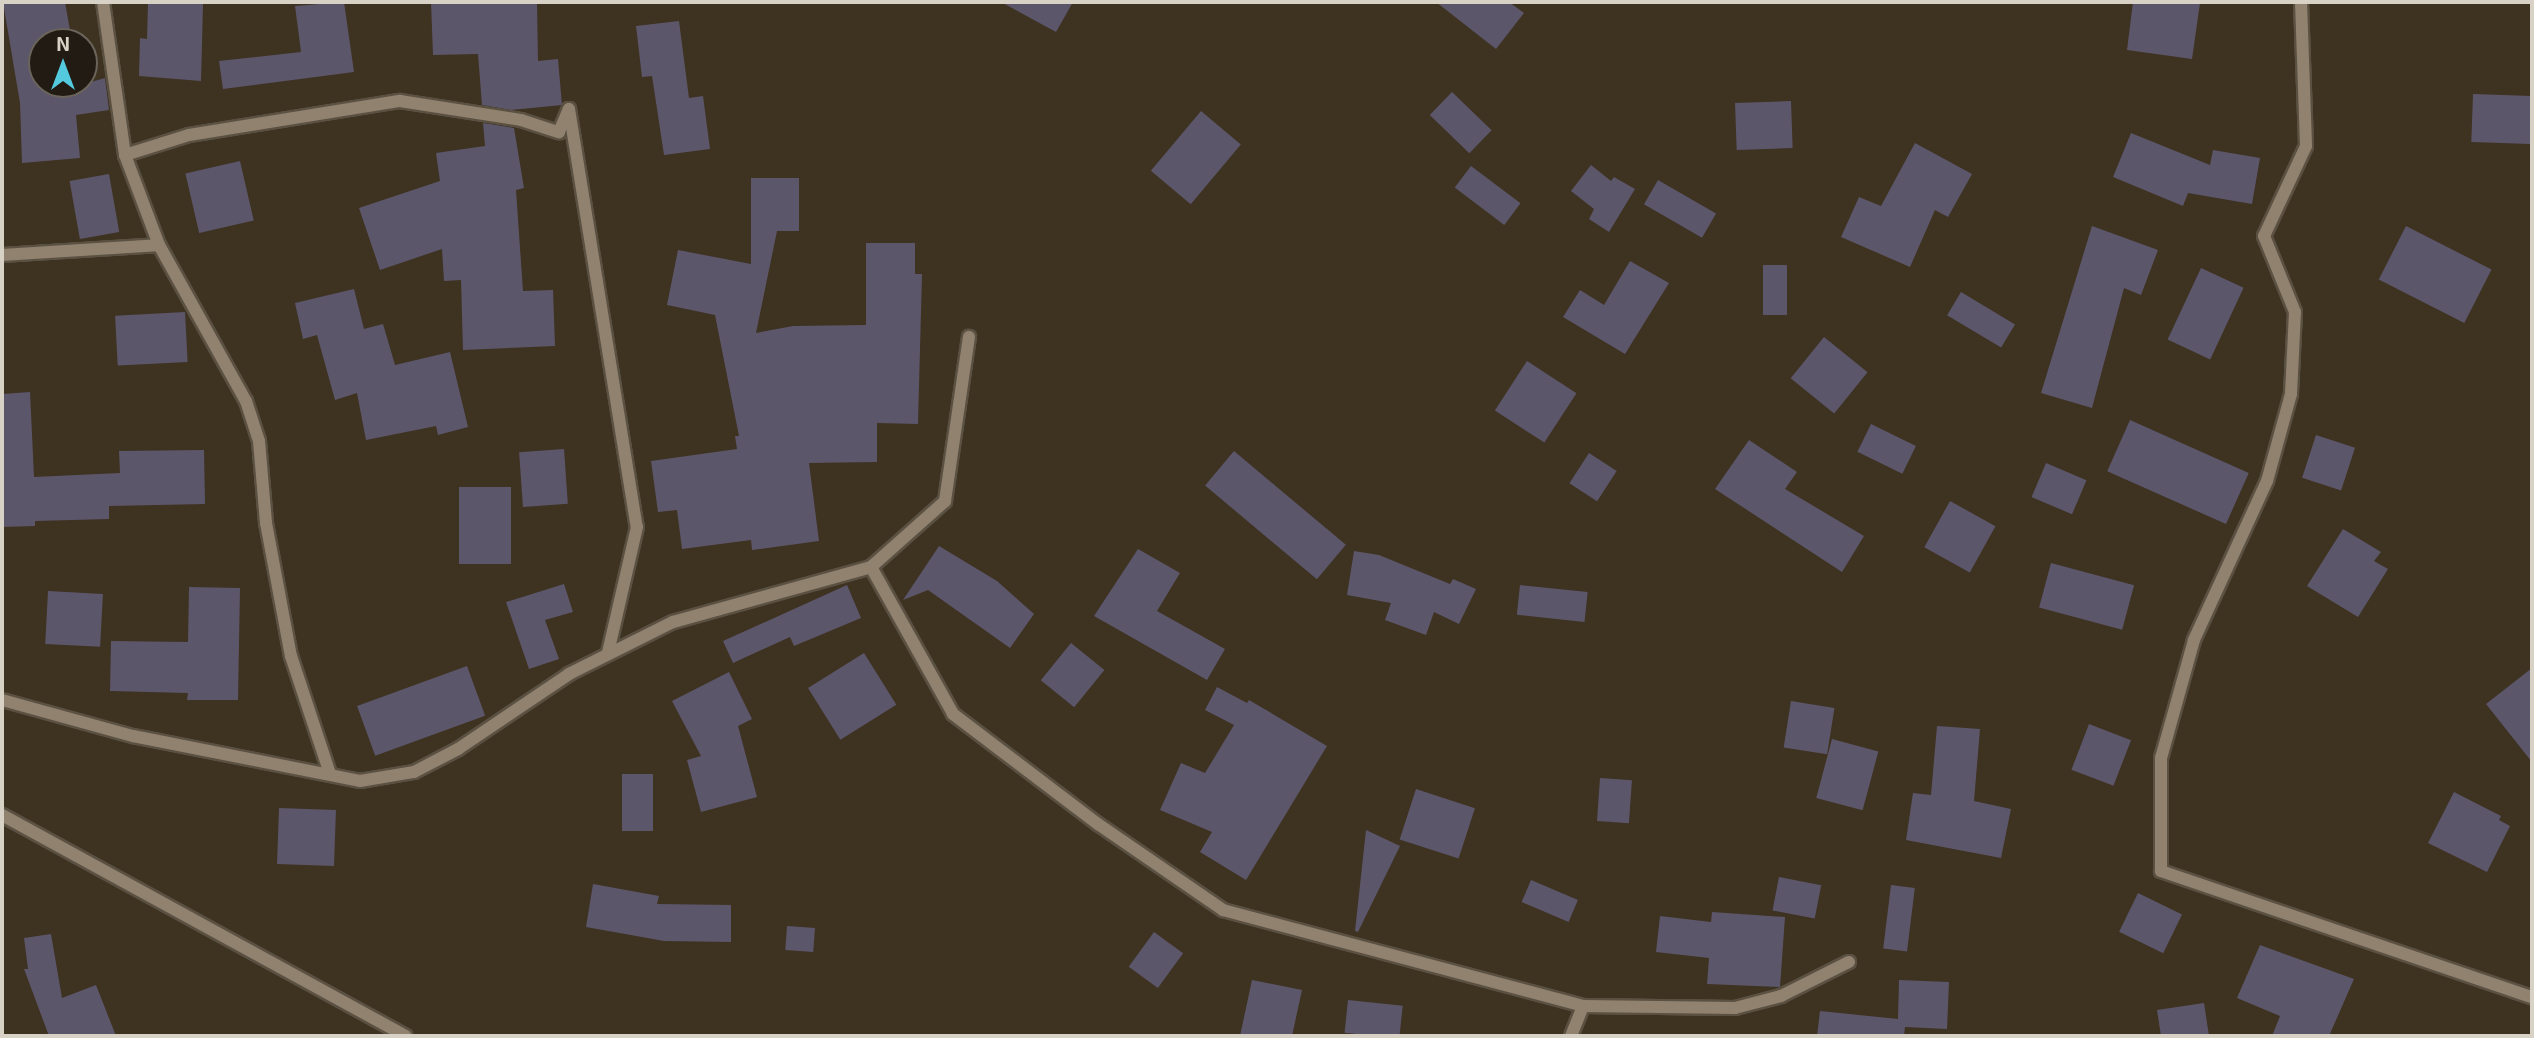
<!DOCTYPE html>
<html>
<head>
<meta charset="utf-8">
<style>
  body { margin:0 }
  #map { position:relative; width:2534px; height:1038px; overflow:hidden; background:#3e3221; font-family:"Exo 2",sans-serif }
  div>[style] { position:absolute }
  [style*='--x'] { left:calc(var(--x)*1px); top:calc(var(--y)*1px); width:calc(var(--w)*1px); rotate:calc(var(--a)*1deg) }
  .building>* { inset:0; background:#5c566b; transform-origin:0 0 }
  .roads { filter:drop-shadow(2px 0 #5b5142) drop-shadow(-2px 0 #5b5142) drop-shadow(0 2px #5b5142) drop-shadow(0 -2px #5b5142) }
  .minor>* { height:12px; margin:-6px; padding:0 6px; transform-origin:6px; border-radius:6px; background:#90826e }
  span { translate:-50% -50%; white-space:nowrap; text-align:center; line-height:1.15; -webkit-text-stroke:7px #211b14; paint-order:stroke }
  .frame { position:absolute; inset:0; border:4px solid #d8d1c6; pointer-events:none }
  .north { position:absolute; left:28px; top:28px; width:70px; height:70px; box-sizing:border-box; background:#211b14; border:2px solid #6a645b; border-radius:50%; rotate:0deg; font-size:19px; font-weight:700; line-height:28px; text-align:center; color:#d8d1c6 }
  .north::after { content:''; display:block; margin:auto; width:24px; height:32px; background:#54cade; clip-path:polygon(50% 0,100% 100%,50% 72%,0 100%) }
</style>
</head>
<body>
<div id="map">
  <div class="building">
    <i style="clip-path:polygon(3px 2px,65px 2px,72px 42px,42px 42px,42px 84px,84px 84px,105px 78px,109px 110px,76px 115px,80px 158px,22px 163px,20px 103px)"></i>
    <i style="clip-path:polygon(148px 2px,203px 4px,201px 81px,139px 76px,140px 38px,147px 39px)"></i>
    <i style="clip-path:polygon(344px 2px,354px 72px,223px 89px,219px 61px,301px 52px,295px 6px)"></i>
    <i style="clip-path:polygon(431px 2px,537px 2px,538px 61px,558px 59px,562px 105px,511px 110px,482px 105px,478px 54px,433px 55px)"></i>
    <i style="clip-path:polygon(1001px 2px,1073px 2px,1056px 32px)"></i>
    <i style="clip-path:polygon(1436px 2px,1509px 2px,1524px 13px,1496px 49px)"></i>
    <i style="clip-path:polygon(2133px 2px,2200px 3px,2192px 59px,2127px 50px)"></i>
    <i style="clip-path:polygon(679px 21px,689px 98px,703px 96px,710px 149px,664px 155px,652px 76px,642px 77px,636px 26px)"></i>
    <i style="left:1452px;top:92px;width:55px;height:32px;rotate:44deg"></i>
    <i style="left:2473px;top:94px;width:59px;height:48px;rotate:2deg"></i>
    <i style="left:1791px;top:101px;width:47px;height:56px;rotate:88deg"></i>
    <i style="left:1201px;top:111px;width:52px;height:78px;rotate:40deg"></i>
    <i style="clip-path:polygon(483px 123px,514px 128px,524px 188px,516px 190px,523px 291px,553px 290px,555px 346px,463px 350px,461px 280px,444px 281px,442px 249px,380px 270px,359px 208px,440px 181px,436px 153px,485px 146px)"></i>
    <i style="clip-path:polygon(2131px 133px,2210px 165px,2213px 150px,2260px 158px,2252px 204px,2188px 193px,2183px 206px,2113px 177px)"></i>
    <i style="clip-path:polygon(1915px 143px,1972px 174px,1948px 217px,1935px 210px,1910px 267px,1841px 237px,1859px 197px,1881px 206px)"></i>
    <i style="left:240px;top:161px;width:61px;height:56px;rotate:77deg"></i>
    <i style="clip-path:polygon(1591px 165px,1611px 181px,1614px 177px,1635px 189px,1609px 232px,1589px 219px,1594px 209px,1571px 191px)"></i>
    <i style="left:1471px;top:166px;width:62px;height:27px;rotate:37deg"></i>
    <i style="left:109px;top:174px;width:59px;height:40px;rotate:80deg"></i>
    <i style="clip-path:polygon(751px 178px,799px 178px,799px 231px,777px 231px,756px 333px,793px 326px,866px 325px,866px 243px,915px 243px,915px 274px,922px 274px,918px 424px,877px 423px,877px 462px,809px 463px,819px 541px,752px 550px,751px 540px,682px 549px,677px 510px,658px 512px,651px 461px,737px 449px,735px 436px,739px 436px,715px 315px,667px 305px,678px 250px,751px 264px)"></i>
    <i style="left:1658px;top:180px;width:67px;height:28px;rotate:30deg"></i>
    <i style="clip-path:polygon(2092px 226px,2158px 250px,2141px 295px,2124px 288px,2092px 408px,2041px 393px)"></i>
    <i style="left:2406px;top:226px;width:96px;height:60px;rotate:27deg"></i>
    <i style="clip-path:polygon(1630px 261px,1669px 283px,1625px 354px,1563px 317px,1580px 290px,1604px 305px)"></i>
    <i style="left:1763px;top:265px;width:24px;height:50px"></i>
    <i style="left:2201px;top:268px;width:47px;height:79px;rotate:25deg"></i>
    <i style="clip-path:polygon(354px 289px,364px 329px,383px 324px,395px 365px,450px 352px,468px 427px,438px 435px,436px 426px,366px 440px,357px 393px,335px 400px,317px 335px,303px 339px,295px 303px)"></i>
    <i style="left:1961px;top:292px;width:63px;height:27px;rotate:31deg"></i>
    <i style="left:185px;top:312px;width:50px;height:70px;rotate:87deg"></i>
    <i style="left:1824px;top:337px;width:56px;height:53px;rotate:39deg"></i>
    <i style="left:1527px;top:361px;width:59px;height:59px;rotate:33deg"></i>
    <i style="clip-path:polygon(30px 392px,34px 477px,120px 473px,119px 451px,204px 450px,205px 504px,109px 506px,109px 519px,35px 521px,35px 526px,2px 527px,2px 394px)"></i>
    <i style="left:2130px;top:420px;width:130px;height:56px;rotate:24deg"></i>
    <i style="left:1871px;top:424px;width:50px;height:31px;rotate:26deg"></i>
    <i style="left:2316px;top:435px;width:41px;height:45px;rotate:18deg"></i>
    <i style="clip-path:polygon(1749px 440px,1797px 472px,1785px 489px,1864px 536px,1842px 572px,1715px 489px)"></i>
    <i style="left:564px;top:449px;width:55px;height:45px;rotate:86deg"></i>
    <i style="left:1234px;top:451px;width:146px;height:45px;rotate:40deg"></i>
    <i style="left:1589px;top:453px;width:33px;height:36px;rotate:33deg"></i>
    <i style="left:2046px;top:463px;width:44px;height:37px;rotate:23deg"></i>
    <i style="left:459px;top:487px;width:52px;height:77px"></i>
    <i style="left:1950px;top:501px;width:52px;height:53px;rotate:29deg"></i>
    <i style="clip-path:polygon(2343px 529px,2381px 552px,2374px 561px,2388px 569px,2358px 617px,2307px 586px)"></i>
    <i style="clip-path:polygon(939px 546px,997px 581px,1034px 614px,1010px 648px,928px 590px,903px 600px)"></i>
    <i style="clip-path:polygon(1138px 549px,1180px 573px,1157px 611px,1225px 649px,1207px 680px,1094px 616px)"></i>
    <i style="clip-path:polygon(1354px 551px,1379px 555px,1450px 584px,1453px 579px,1476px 589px,1459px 624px,1434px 612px,1426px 635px,1385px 620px,1391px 603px,1347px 595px)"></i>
    <i style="left:2051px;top:563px;width:86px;height:46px;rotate:15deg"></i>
    <i style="clip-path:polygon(564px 584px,573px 612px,545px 620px,559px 659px,529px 669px,506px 602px)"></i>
    <i style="clip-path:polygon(847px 585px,861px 618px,794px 646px,790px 637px,733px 663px,723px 641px)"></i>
    <i style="left:1520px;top:585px;width:68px;height:30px;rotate:6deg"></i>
    <i style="clip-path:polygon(189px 587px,240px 588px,238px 700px,187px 700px,188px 693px,110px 691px,111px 641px,188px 642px)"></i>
    <i style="left:48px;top:591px;width:55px;height:53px;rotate:3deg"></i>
    <i style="left:1071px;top:643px;width:43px;height:48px;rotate:39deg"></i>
    <i style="left:864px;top:653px;width:61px;height:66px;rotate:58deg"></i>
    <i style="left:467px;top:666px;width:53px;height:117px;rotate:70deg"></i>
    <i style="clip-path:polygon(2532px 668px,2532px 762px,2486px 704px)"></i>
    <i style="clip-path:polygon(729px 672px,752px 719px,738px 726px,757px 797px,701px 812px,687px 760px,701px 756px,672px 701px)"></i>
    <i style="clip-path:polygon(1217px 687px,1247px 703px,1249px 700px,1327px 746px,1246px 880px,1200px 852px,1212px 832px,1160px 810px,1181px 763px,1205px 773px,1234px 725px,1205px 710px)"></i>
    <i style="left:1791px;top:701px;width:44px;height:47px;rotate:9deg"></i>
    <i style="left:2089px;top:724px;width:45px;height:49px;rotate:21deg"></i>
    <i style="clip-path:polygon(1937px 726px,1980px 729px,1974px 801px,2011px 809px,2001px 858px,1906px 840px,1913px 793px,1931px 795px)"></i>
    <i style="left:1832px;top:739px;width:48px;height:61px;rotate:15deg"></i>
    <i style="left:622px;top:774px;width:31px;height:57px"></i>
    <i style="left:1600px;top:778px;width:32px;height:43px;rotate:4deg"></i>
    <i style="left:1416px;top:789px;width:62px;height:53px;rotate:18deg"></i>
    <i style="clip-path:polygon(2454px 792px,2501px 816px,2499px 820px,2510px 826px,2487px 872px,2428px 843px)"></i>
    <i style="left:279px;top:808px;width:57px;height:56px;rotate:2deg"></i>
    <i style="clip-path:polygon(1366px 830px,1400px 846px,1358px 932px,1355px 931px)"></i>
    <i style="left:1779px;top:877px;width:43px;height:34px;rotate:11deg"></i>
    <i style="left:1531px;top:880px;width:51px;height:24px;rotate:23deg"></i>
    <i style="clip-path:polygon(593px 884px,659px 896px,657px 904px,731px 905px,731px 942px,664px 941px,586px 927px)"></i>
    <i style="left:1891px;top:885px;width:24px;height:64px;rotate:7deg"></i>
    <i style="left:2138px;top:893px;width:49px;height:43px;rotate:26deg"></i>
    <i style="clip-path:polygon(1712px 912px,1785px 917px,1780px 987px,1707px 984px,1709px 958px,1656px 952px,1660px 916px,1711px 922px)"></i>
    <i style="left:787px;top:926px;width:28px;height:24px;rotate:4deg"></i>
    <i style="left:1154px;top:932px;width:36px;height:43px;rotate:36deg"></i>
    <i style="clip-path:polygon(51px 934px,62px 998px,96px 985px,116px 1036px,49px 1036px,24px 969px,28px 969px,24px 938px)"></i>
    <i style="clip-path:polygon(2260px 945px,2354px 979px,2329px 1036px,2272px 1036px,2280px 1016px,2237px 998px)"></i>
    <i style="clip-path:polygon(1252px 980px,1302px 990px,1292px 1036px,1240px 1036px)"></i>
    <i style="clip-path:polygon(1899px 980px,1949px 982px,1947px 1029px,1905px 1027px,1904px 1036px,1817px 1036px,1820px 1011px,1898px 1019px)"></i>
    <i style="left:1348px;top:1000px;width:55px;height:33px;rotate:6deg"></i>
    <i style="clip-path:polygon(2204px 1003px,2209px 1036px,2161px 1036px,2157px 1010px)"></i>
  </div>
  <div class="roads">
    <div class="minor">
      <i style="--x:103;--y:2;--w:155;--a:81.8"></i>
      <i style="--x:125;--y:155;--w:96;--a:69.3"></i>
      <i style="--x:159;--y:245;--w:179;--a:60.9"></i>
      <i style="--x:246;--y:401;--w:42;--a:72"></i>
      <i style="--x:259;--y:441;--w:82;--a:85.1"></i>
      <i style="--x:266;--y:523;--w:135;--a:79.4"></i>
      <i style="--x:291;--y:656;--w:124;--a:71.7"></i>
      <i style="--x:2301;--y:2;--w:144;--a:88"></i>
      <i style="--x:2306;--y:146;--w:99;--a:115"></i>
      <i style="--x:2264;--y:236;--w:82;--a:67.8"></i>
      <i style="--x:2295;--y:312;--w:82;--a:92.8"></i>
      <i style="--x:2291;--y:394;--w:90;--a:105.4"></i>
      <i style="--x:2267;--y:481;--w:175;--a:114.7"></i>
      <i style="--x:2194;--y:640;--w:123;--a:105.6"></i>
      <i style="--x:2161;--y:758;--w:113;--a:90"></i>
      <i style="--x:2161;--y:871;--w:392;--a:18.8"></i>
      <i style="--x:125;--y:155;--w:67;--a:-17.4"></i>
      <i style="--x:189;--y:135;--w:214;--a:-9.2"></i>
      <i style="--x:400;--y:101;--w:122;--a:8.9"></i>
      <i style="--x:521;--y:120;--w:40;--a:18"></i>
      <i style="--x:559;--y:132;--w:25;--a:-67"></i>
      <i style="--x:569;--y:109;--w:423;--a:80.8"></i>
      <i style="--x:637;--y:527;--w:129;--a:103"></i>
      <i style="--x:2;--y:255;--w:157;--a:-3.6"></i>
      <i style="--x:871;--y:567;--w:99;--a:-41.7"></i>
      <i style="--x:945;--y:501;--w:166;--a:-81.7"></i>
      <i style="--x:2;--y:700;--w:136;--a:15.4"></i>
      <i style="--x:133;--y:736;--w:231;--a:11.2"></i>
      <i style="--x:360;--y:781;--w:55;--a:-9.5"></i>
      <i style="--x:414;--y:772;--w:50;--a:-27.6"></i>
      <i style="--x:458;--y:749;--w:134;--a:-34"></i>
      <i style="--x:569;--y:674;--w:116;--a:-26.6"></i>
      <i style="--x:673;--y:622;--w:205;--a:-15.5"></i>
      <i style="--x:871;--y:567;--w:168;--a:60.8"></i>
      <i style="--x:953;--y:714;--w:182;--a:37.2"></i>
      <i style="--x:1098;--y:824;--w:152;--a:34.5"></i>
      <i style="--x:1223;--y:910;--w:373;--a:14.9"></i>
      <i style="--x:1583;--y:1006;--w:152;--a:0.8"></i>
      <i style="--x:1735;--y:1008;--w:48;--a:-14.6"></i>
      <i style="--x:1781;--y:996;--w:76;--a:-26.6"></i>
      <i style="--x:2;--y:815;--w:460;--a:28.7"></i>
      <i style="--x:1571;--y:1036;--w:32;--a:-68"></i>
    </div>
  </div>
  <div class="frame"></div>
  <div class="north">N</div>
</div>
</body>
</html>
